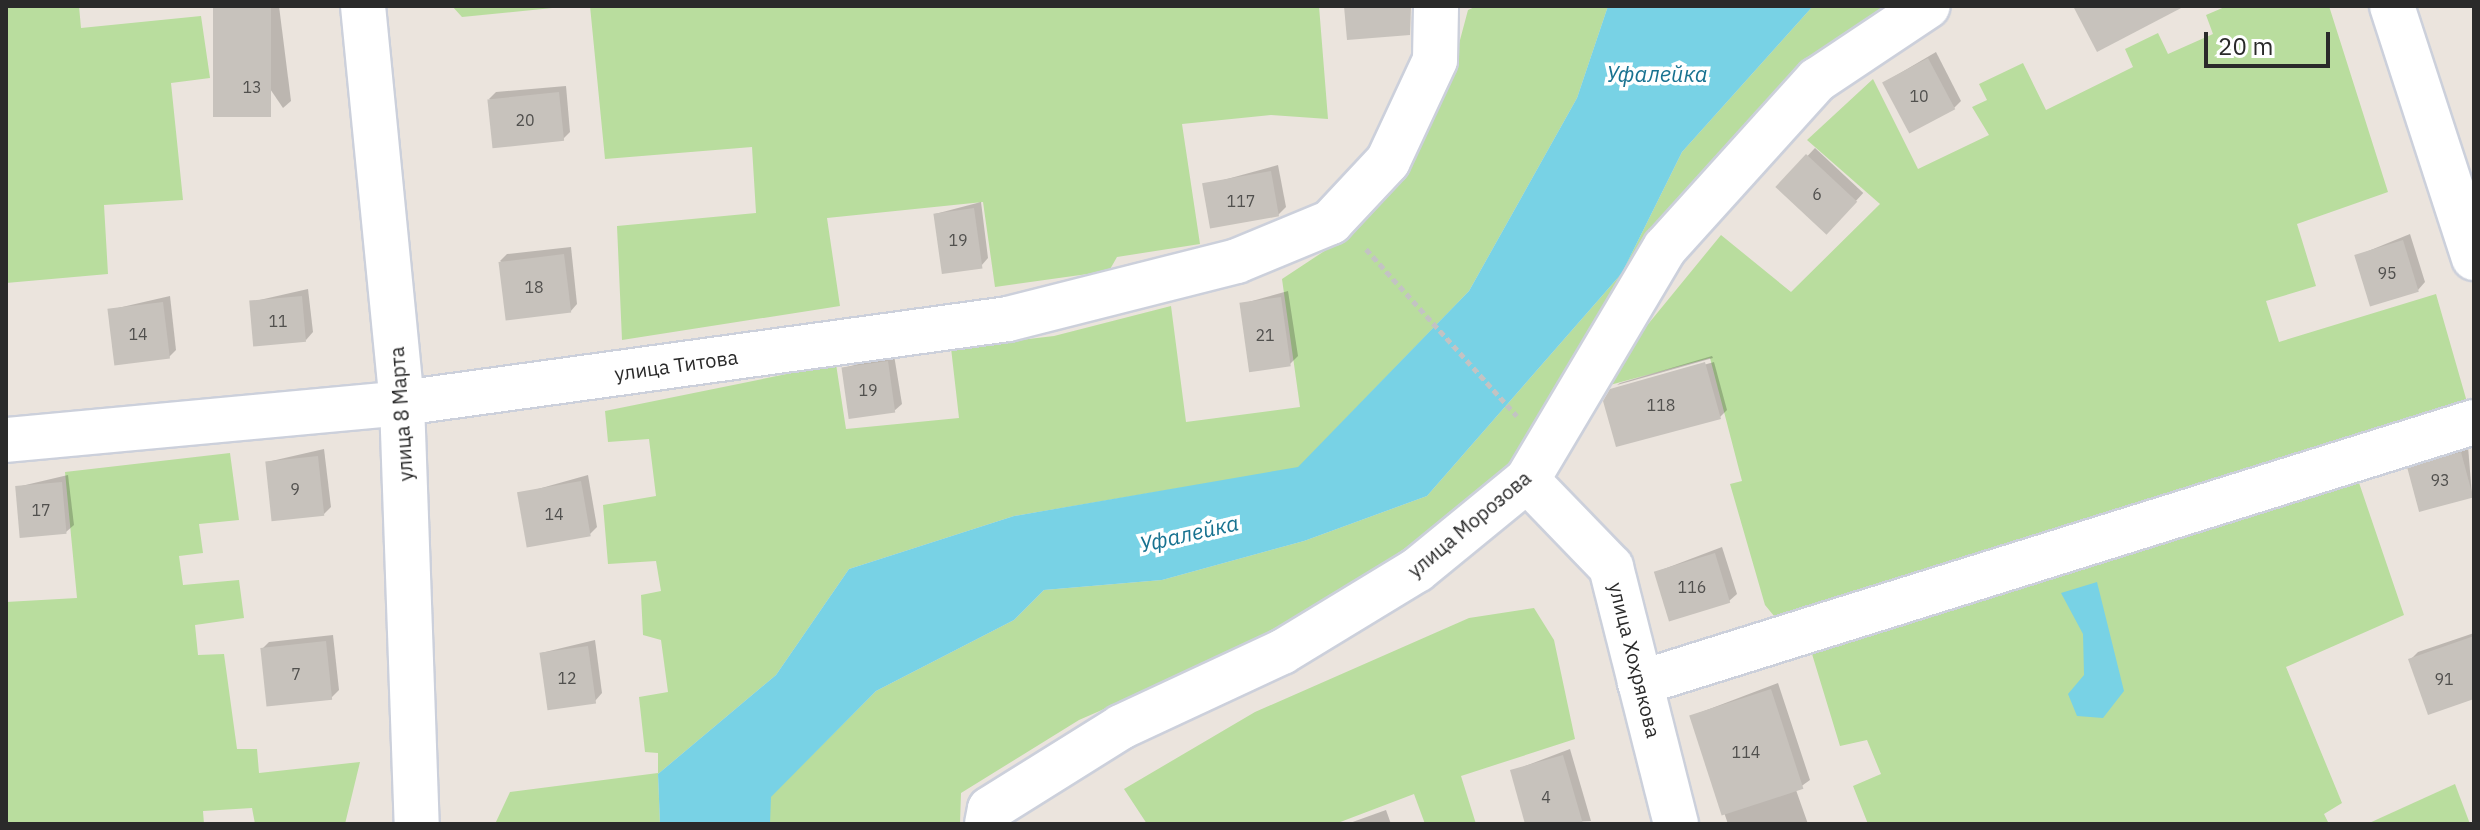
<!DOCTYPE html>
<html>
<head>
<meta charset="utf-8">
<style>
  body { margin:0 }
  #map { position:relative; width:2480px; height:830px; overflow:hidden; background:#ebe4dd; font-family:"IBM Plex Sans",sans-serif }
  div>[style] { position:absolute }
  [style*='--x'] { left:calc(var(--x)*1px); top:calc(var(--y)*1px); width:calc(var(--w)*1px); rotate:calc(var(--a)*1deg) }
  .green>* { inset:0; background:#b9dd9e }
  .water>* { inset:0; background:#78d2e5 }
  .shadow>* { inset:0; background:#0003; transform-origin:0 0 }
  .building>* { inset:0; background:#c7c2bc; transform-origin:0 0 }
  .path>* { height:5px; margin-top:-2.5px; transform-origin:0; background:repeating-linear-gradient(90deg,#c3c3c3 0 6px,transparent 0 10px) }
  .roads { filter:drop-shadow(2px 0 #ccd0db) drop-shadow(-2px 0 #ccd0db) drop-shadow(0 2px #ccd0db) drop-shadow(0 -2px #ccd0db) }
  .minor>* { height:44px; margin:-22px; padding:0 22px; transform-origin:22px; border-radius:22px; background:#fff }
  span { translate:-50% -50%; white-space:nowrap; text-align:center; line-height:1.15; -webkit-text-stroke:7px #fff; paint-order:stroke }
  .number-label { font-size:16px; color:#51504e }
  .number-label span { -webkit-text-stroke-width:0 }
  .street-label { font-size:20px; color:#2a2a2a }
  .water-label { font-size:22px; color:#187290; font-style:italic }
  .frame { position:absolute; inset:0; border:8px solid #2a2a2a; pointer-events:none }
  .scale { position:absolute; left:2204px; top:32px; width:126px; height:36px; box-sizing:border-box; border:4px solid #2a2a2a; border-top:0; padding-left:10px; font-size:24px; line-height:28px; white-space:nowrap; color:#2a2a2a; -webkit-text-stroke:6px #fff; paint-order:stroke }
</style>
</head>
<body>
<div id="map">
  <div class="green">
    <i style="clip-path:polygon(6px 6px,79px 6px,81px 28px,201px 16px,210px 78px,171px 83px,183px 200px,104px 205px,108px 274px,6px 283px)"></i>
    <i style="clip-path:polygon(452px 6px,572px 6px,462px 17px)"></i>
    <i style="clip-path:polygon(590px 6px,1319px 6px,1328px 119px,1271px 115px,1182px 124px,1200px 244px,1117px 257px,1109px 271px,995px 287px,983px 202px,827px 218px,840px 306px,622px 340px,617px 226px,756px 213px,752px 147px,605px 159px)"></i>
    <i style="clip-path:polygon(1477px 6px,1608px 6px,1577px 98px,1469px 291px,1298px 468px,1014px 516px,849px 569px,776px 675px,658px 774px,660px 824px,495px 824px,510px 792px,658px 773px,658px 753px,645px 752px,639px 697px,668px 692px,661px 640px,643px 635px,641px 595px,661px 591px,656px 561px,608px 564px,603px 505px,656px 496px,649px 439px,608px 442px,605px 411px,836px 364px,846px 429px,959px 418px,951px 348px,1054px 336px,1171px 306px,1186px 422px,1300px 407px,1282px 279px,1332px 246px,1412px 158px,1448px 85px,1468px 10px)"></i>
    <i style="clip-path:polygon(1813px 6px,1909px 6px,1810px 69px,1513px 475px,1285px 630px,1079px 720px,961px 793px,960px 824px,770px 824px,770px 797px,876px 691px,1014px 620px,1044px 590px,1162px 580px,1304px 541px,1427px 496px,1622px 273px,1682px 152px)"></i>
    <i style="clip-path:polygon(2227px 6px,2329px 6px,2388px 192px,2297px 224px,2316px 286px,2266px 301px,2279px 342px,2436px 294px,2469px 409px,1779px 622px,1765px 605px,1730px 484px,1742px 481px,1710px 358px,1595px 389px,1721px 235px,1791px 292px,1880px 204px,1807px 140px,1873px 79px,1918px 169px,1989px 135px,1972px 107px,1987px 100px,1979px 84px,2023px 63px,2046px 110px,2133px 67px,2125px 49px,2158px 33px,2168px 54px,2213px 34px,2206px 15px)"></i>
    <i style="clip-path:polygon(230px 453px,239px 520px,199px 524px,203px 553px,179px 556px,183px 585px,239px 580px,244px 618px,195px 625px,198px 655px,224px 654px,237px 749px,257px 749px,259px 773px,360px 762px,345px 824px,255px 824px,252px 808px,203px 811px,204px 824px,6px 824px,6px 602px,77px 598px,65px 472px)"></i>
    <i style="clip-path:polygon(2355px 471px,2404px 615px,2286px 667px,2342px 803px,2324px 814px,2329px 824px,1868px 824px,1853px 786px,1881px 774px,1867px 740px,1840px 746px,1812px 654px)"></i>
    <i style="clip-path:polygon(1534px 608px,1554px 640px,1575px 739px,1461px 776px,1476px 824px,1425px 824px,1414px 794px,1335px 824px,1147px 824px,1124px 789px,1255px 712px,1469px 618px)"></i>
    <i style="clip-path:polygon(2455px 784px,2470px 824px,2367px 824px)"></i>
  </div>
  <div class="water">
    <i style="clip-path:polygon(1608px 6px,1813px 6px,1682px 152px,1622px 273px,1427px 496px,1304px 541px,1162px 580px,1044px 590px,1014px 620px,876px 691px,771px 797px,770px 824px,660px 824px,658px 774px,776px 675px,849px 569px,1014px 516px,1298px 467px,1469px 291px,1577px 98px)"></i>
    <i style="clip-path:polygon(2097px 582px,2124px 691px,2103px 718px,2077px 716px,2068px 694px,2084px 675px,2083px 634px,2061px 593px)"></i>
  </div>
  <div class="shadow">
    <i style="clip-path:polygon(214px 6px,279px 6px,291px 101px,283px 108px)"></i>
    <i style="clip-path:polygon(1936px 52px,1961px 101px,1954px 108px,1885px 82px)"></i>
    <i style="clip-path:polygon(566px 86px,570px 132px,563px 139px,489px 99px,496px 92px)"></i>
    <i style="left:1815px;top:148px;width:66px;height:53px;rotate:43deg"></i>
    <i style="clip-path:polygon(1278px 165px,1286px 207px,1278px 215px,1205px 185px)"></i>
    <i style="clip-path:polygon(981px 202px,988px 258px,981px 266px,935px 214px)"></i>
    <i style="clip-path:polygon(2410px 234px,2425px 282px,2418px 290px,2356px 256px)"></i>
    <i style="clip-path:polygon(571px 247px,577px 304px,570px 312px,500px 261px,507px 254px)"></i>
    <i style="clip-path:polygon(308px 289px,313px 332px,306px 340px,251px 302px)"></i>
    <i style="clip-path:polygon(1288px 291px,1298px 356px,1290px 364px,1241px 304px)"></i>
    <i style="clip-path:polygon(170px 296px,176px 350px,169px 357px,109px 310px)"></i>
    <i style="clip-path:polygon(894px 355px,902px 404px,894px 411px,843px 368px)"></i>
    <i style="clip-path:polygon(1712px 356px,1713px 358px,1617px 385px,1620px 383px)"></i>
    <i style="clip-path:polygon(1714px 362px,1727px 410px,1720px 417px,1612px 391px)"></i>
    <i style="clip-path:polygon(2468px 446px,2472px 496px,2410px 470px,2417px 462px)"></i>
    <i style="clip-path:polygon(324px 449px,331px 507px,324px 514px,267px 462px)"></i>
    <i style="clip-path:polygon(68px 475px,74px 525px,66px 532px,17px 487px)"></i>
    <i style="clip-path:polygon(588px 475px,597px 527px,590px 534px,520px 494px)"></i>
    <i style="clip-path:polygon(1722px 547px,1737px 594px,1729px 601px,1656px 572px)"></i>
    <i style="clip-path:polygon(2474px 633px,2474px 697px,2410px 660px,2418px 652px)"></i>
    <i style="clip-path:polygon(333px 635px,339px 690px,331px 698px,262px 649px,269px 642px)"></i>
    <i style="clip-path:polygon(595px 640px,602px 693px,595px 701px,541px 653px)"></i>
    <i style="clip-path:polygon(1778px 683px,1810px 780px,1796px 790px,1808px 824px,1728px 824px,1691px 716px)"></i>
    <i style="clip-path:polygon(1570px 749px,1591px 821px,1527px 824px,1512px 771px)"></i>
    <i style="clip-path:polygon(1386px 810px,1391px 824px,1347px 824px)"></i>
  </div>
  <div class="building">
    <i style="left:213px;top:6px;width:58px;height:111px"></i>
    <i style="clip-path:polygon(1344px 6px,1411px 6px,1410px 35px,1347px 40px)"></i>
    <i style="clip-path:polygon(2073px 6px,2185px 6px,2097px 52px)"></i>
    <i style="left:1928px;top:58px;width:58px;height:52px;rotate:62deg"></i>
    <i style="left:559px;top:92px;width:49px;height:72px;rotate:84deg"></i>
    <i style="left:1806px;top:154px;width:70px;height:45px;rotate:43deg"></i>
    <i style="left:1271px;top:171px;width:46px;height:70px;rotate:80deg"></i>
    <i style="left:974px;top:208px;width:61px;height:41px;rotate:82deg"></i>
    <i style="left:2403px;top:240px;width:54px;height:51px;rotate:73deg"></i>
    <i style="left:564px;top:254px;width:59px;height:66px;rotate:83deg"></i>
    <i style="left:302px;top:296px;width:46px;height:53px;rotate:85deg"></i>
    <i style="left:1281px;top:297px;width:70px;height:42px;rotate:82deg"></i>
    <i style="left:163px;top:302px;width:57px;height:56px;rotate:83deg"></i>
    <i style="left:888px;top:361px;width:52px;height:47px;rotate:82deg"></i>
    <i style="clip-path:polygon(1705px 362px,1721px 419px,1616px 447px,1603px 401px,1610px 389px)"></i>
    <i style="left:2461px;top:452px;width:47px;height:56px;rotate:75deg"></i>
    <i style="left:318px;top:456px;width:60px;height:53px;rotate:84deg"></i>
    <i style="left:581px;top:481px;width:56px;height:65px;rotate:80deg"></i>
    <i style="left:62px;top:482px;width:52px;height:47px;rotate:85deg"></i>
    <i style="left:1715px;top:553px;width:52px;height:64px;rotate:73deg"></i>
    <i style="clip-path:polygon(2474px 636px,2474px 699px,2428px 715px,2408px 659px)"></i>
    <i style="left:326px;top:641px;width:59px;height:66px;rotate:84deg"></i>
    <i style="left:588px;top:646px;width:58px;height:49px;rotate:82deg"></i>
    <i style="left:1771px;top:689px;width:105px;height:86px;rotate:72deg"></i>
    <i style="clip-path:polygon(1563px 755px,1583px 824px,1525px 824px,1510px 770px)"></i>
  </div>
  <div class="path">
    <i style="--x:1366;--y:249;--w:225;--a:47.9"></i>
  </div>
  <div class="roads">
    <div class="minor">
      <i style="--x:363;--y:6;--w:399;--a:84.4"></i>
      <i style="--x:402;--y:403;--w:421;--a:88"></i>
      <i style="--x:2392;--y:6;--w:265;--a:72"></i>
      <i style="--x:6;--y:440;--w:398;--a:-5.3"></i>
      <i style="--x:402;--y:403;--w:612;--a:-7.89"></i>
      <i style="--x:1008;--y:319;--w:236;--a:-14.2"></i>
      <i style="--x:1237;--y:261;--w:102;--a:-22.5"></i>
      <i style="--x:1331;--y:222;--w:83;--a:-46.9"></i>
      <i style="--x:1388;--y:161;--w:111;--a:-65"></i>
      <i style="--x:1435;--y:60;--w:54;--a:-88.9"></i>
      <i style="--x:1527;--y:480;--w:121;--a:46"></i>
      <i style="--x:1611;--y:567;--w:265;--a:75.8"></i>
      <i style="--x:1640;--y:683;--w:874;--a:-17.38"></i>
      <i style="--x:987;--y:824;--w:15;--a:-79"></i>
      <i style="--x:990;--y:809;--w:155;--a:-32"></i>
      <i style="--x:1121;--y:727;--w:178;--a:-25"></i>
      <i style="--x:1282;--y:652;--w:158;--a:-31.3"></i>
      <i style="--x:1417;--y:570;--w:142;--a:-39.3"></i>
      <i style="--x:1527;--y:480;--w:270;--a:-59.3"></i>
      <i style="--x:1665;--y:248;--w:227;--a:-47.9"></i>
      <i style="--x:1817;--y:80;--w:133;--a:-33.7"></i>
    </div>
  </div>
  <div class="number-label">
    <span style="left:252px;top:87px">13</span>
    <span style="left:1919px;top:96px">10</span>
    <span style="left:525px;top:120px">20</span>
    <span style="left:1817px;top:194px">6</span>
    <span style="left:1241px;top:201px">117</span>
    <span style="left:958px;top:240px">19</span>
    <span style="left:2387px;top:273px">95</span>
    <span style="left:534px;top:287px">18</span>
    <span style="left:278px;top:321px">11</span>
    <span style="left:138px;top:334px">14</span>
    <span style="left:1265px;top:335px">21</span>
    <span style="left:868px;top:390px">19</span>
    <span style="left:1661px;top:405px">118</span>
    <span style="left:2440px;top:480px">93</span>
    <span style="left:295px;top:489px">9</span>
    <span style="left:41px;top:510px">17</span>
    <span style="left:554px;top:514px">14</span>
    <span style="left:1692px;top:587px">116</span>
    <span style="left:296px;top:674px">7</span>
    <span style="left:567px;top:678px">12</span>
    <span style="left:2444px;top:679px">91</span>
    <span style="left:1746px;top:752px">114</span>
    <span style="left:1546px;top:797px">4</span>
  </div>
  <div class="street-label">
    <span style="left:676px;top:365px;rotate:-8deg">улица Титова</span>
    <span style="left:401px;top:414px;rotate:-94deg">улица 8 Марта</span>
    <span style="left:1469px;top:524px;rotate:-40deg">улица Морозова</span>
    <span style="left:1635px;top:660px;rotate:76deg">улица Хохрякова</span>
  </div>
  <div class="water-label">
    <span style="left:1657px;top:74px">Уфалейка</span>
    <span style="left:1189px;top:533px;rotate:-13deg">Уфалейка</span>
  </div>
  <div class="frame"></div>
  <div class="scale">20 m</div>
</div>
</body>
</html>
